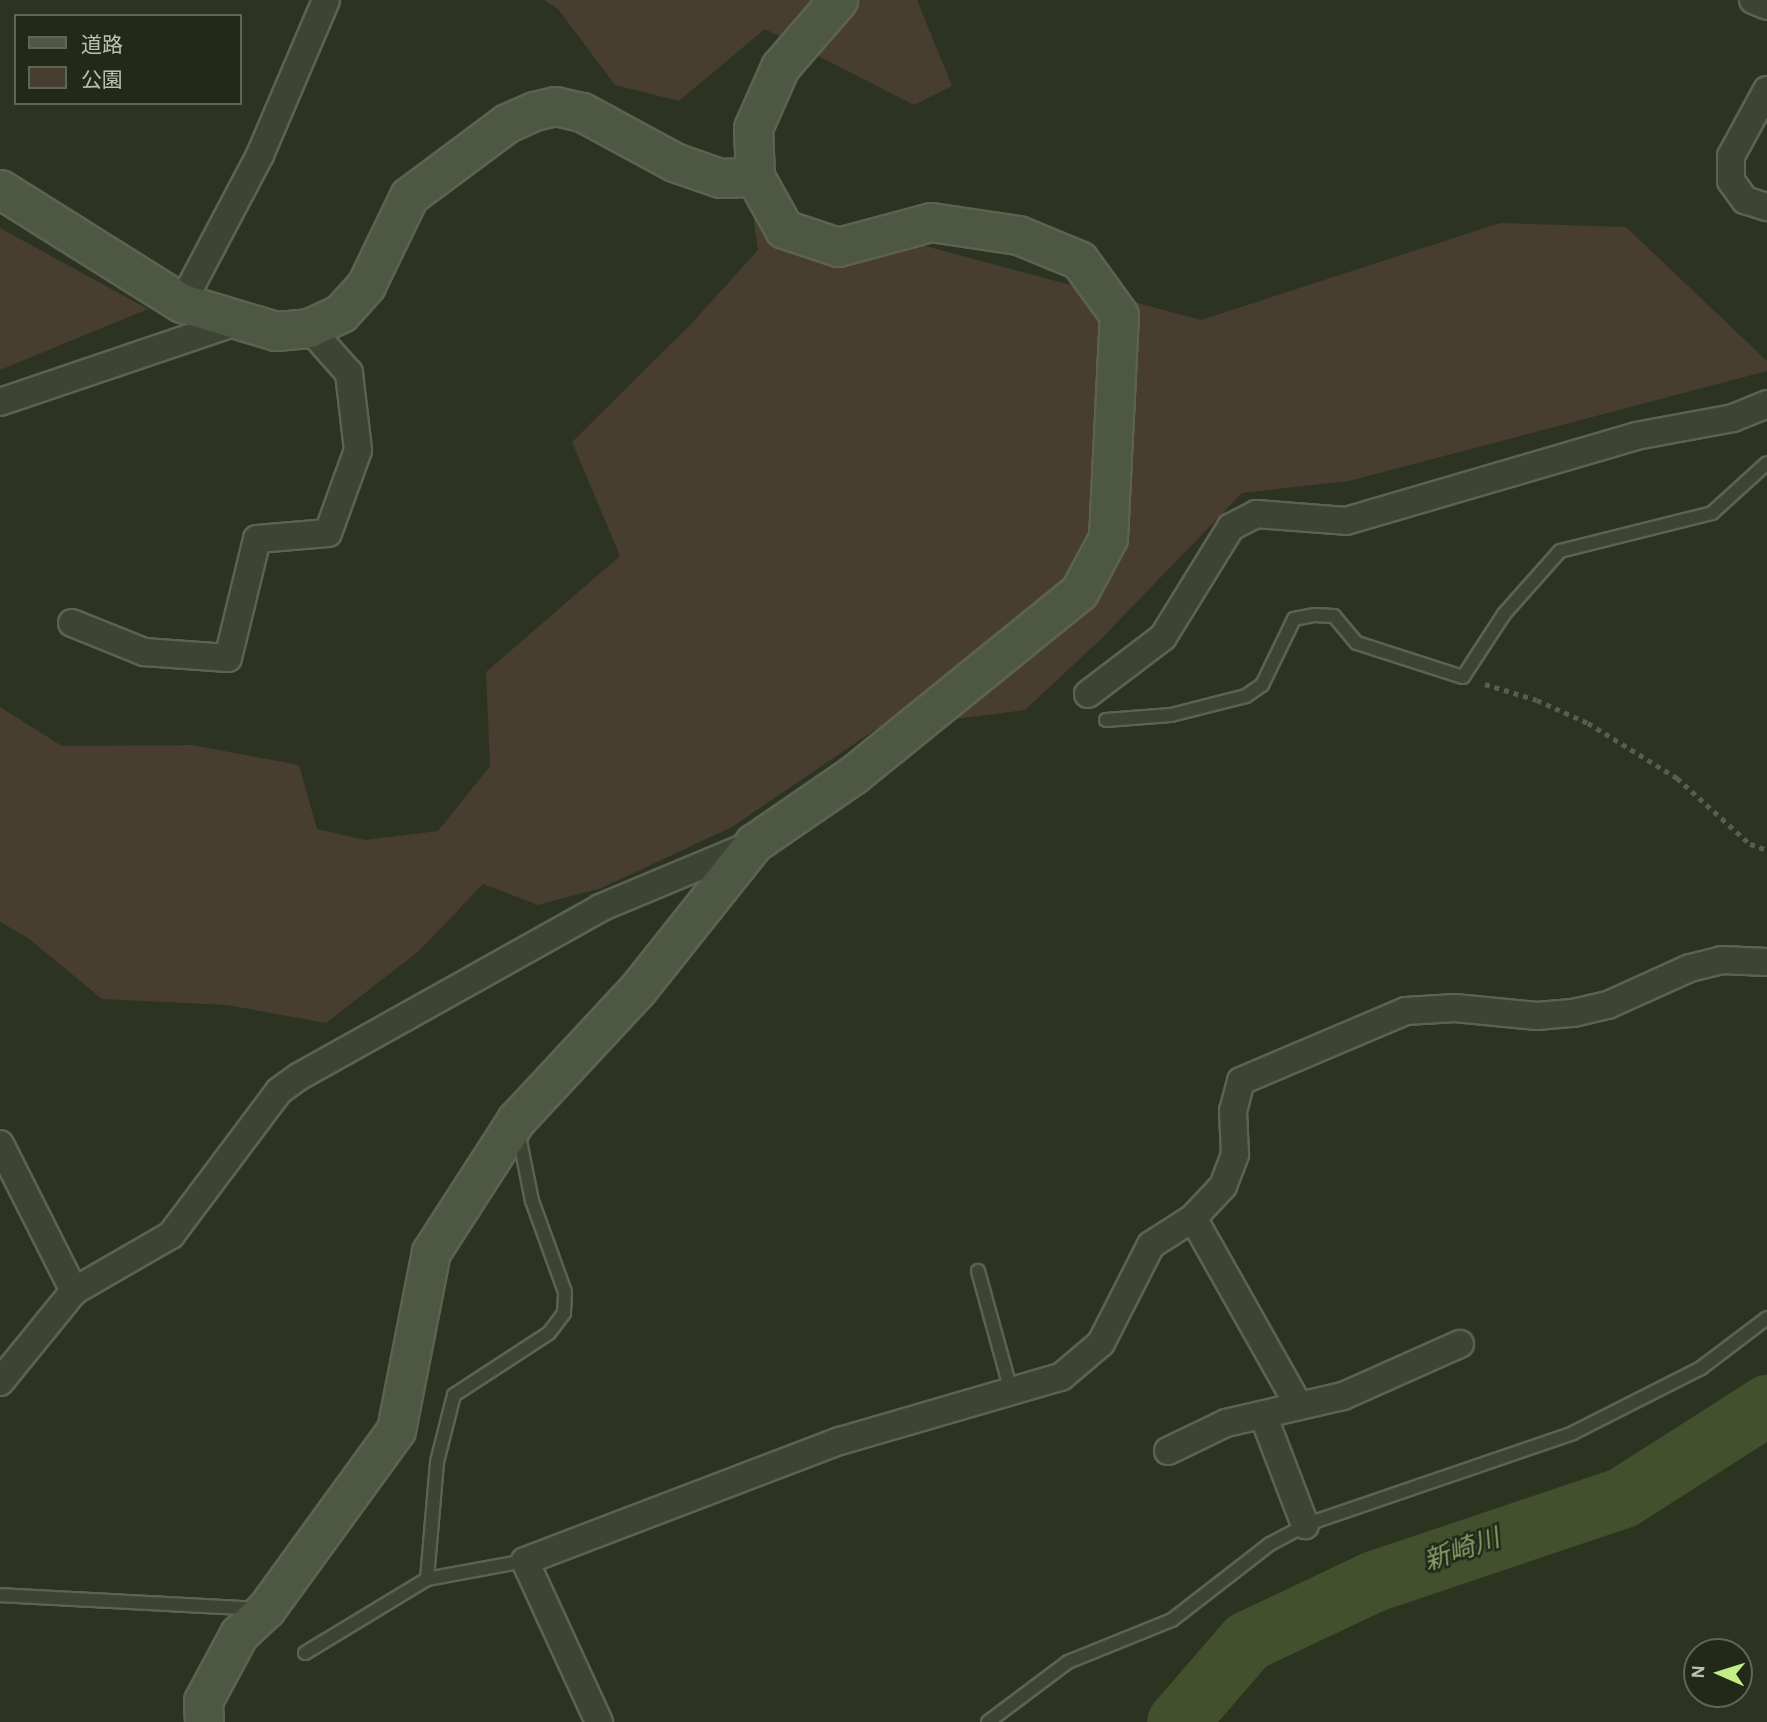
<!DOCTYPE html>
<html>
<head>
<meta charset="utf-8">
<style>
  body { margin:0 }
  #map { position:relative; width:1767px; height:1722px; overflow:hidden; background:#2c3320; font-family:"Alegreya Sans","Noto Sans JP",sans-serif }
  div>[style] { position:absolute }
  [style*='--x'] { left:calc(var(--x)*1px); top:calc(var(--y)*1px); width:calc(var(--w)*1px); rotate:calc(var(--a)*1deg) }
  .green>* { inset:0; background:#473e30 }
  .river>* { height:61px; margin:-30.5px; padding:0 30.5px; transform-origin:30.5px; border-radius:30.5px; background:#43502e }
  .path>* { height:4.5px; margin-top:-2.25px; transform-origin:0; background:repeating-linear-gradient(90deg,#5c5c4b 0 5px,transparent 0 10px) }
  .roads { filter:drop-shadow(2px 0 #5c6251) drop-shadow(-2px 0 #5c6251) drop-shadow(0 2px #5c6251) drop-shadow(0 -2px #5c6251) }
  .lane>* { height:12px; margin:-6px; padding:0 6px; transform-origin:6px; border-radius:6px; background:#3e4433 }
  .street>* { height:26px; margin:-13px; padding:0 13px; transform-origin:13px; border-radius:13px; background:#3e4433 }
  .secondary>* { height:37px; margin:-18.5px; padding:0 18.5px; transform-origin:18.5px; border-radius:18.5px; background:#4e5742 }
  span { translate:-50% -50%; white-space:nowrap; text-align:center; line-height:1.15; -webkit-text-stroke:5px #222919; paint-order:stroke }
  .water-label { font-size:26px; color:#8a9e69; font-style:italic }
  .legend { position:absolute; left:14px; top:14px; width:228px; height:91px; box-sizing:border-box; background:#222919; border:2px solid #5e6654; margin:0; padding:9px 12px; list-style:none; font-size:21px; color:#b9c1ad }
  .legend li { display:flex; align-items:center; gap:14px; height:35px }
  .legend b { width:35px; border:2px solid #5e6654 }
  .north { position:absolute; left:1683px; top:1638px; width:70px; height:70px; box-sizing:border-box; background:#222919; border:2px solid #5e6654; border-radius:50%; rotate:273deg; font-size:19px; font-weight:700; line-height:28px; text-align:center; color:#b9c1ad }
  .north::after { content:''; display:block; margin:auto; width:24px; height:32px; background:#c2ee85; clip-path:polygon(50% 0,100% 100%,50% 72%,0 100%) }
</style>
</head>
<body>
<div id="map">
  <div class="green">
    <i style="clip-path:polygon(544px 0,917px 0,952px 86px,914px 105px,765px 29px,679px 101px,615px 85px,558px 9px)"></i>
    <i style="clip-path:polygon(753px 216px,862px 229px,1201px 320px,1500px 223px,1626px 227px,1767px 361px,1767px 371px,1349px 481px,1242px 493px,1102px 638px,1025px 710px,876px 729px,732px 827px,601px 888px,538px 905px,483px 884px,419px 951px,326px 1023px,227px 1005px,102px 999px,28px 938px,0 922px,0 707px,62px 746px,192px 745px,299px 765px,317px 829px,365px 840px,438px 831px,490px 766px,486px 672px,620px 556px,572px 442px,693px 322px,758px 250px)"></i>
    <i style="clip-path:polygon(0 228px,148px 309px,0 370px)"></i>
  </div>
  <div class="river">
    <i style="--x:1177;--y:1722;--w:107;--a:-49.2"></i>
    <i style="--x:1247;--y:1641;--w:140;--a:-25.3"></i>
    <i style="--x:1374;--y:1581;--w:263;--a:-18.6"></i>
    <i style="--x:1623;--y:1497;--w:171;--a:-32.6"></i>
  </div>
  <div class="path">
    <i style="--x:1485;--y:684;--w:54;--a:17.1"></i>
    <i style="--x:1537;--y:700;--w:56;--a:24.3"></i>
    <i style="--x:1588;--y:723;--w:105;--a:31.7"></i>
    <i style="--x:1677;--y:778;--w:98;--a:42.1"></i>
    <i style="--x:1750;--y:844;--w:18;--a:19"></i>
  </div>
  <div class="roads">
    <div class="lane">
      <i style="--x:1106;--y:720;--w:65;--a:-4.4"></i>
      <i style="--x:1171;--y:715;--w:77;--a:-14.2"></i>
      <i style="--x:1246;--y:696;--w:19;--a:-35"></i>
      <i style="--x:1262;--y:685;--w:73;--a:-64.1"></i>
      <i style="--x:1294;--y:619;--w:20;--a:-11"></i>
      <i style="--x:1314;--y:615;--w:20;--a:3"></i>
      <i style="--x:1334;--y:616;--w:35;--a:50"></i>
      <i style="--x:1357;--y:643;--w:111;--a:17.8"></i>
      <i style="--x:1463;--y:677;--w:75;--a:-56.9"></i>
      <i style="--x:1504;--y:614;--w:84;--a:-48.4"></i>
      <i style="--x:1560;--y:551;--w:157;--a:-14"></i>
      <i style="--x:1712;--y:513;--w:74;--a:-42.3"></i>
      <i style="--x:978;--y:1271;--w:124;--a:74.6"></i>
      <i style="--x:427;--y:1579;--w:117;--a:-85.1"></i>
      <i style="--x:437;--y:1462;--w:69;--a:-75.8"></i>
      <i style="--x:454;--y:1395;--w:113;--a:-33.1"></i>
      <i style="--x:549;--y:1333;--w:25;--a:-53"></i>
      <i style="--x:564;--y:1313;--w:21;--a:-87"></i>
      <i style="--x:565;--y:1292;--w:97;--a:-109.9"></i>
      <i style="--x:532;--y:1201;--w:71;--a:-101.3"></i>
      <i style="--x:0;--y:1595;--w:255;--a:3.1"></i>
      <i style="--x:305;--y:1653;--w:143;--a:-31.2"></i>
      <i style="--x:427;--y:1579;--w:100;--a:-10.4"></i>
      <i style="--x:988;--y:1722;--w:100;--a:-36.9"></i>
      <i style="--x:1068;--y:1662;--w:112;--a:-22"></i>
      <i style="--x:1172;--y:1620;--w:124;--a:-37.8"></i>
      <i style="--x:1270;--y:1544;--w:40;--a:-28"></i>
      <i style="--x:1305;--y:1525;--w:283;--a:-18.9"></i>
      <i style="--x:1573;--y:1433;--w:144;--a:-26.9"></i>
      <i style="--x:1701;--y:1368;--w:83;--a:-37.1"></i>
    </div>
    <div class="street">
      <i style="--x:1753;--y:0;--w:15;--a:23"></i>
      <i style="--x:1767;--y:90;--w:75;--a:118.6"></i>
      <i style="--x:1731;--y:156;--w:25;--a:90"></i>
      <i style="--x:1731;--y:181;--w:24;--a:54"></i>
      <i style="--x:1745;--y:200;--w:23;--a:18"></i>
      <i style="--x:182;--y:303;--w:167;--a:-62.2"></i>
      <i style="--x:260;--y:155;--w:168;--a:-66.9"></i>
      <i style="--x:0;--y:402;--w:249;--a:-18.7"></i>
      <i style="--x:72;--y:623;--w:78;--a:21.9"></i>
      <i style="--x:144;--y:652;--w:84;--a:4.1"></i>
      <i style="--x:228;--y:658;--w:122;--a:-76.3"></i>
      <i style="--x:257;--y:539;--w:71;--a:-4.8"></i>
      <i style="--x:328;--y:533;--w:88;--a:-70.1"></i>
      <i style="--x:358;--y:450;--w:78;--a:-96.7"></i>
      <i style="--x:349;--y:373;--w:60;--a:-131.6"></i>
      <i style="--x:1088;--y:694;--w:94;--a:-37.2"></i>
      <i style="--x:1163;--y:637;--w:129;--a:-58.3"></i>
      <i style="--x:1231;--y:527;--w:28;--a:-27"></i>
      <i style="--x:1256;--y:514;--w:90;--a:4.4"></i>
      <i style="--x:1346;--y:521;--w:302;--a:-16.3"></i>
      <i style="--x:1636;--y:436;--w:99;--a:-10.5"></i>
      <i style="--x:1733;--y:418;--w:37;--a:-22"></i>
      <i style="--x:0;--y:1144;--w:165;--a:63.3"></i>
      <i style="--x:1193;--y:1218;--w:216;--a:60.6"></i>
      <i style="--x:0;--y:1382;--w:117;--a:-50.9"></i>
      <i style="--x:74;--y:1291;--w:112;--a:-30"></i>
      <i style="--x:171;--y:1235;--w:180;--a:-53.1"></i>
      <i style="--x:279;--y:1091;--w:26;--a:-36"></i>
      <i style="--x:300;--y:1076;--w:344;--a:-29.2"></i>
      <i style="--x:600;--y:908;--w:160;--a:-22.7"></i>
      <i style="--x:1263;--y:1415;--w:118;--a:69.1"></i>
      <i style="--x:1168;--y:1451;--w:64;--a:-25.8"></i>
      <i style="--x:1226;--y:1423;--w:120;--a:-13"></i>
      <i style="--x:1343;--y:1396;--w:128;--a:-24"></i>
      <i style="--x:599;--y:1722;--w:177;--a:-114.7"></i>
      <i style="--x:525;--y:1561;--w:337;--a:-20.9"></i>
      <i style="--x:840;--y:1441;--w:230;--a:-16.2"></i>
      <i style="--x:1061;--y:1377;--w:52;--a:-40.4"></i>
      <i style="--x:1101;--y:1343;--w:110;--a:-63"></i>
      <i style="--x:1151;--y:1245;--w:50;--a:-32.7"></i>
      <i style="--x:1193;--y:1218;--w:44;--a:-46.8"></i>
      <i style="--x:1223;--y:1186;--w:34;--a:-69"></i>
      <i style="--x:1235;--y:1154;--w:43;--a:-92.7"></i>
      <i style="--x:1233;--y:1111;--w:31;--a:-75"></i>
      <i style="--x:1241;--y:1081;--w:179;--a:-23"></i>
      <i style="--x:1406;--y:1011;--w:49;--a:-3.5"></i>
      <i style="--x:1455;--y:1008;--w:82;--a:5.6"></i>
      <i style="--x:1537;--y:1016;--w:36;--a:-5"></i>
      <i style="--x:1573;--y:1013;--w:36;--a:-13"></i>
      <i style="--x:1608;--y:1005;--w:90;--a:-24.3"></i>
      <i style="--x:1690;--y:968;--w:33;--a:-14"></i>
      <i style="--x:1722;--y:960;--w:45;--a:2.5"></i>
    </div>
    <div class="secondary">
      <i style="--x:0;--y:189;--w:215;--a:32.1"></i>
      <i style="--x:182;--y:303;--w:98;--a:16.6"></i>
      <i style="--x:276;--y:331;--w:33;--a:-5"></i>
      <i style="--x:309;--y:328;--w:35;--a:-25"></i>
      <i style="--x:341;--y:313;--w:38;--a:-48"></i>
      <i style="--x:366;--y:285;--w:99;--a:-64.2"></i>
      <i style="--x:409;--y:196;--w:122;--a:-36.7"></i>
      <i style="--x:507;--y:123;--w:30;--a:-24"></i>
      <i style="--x:534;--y:111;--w:22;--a:-13"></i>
      <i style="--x:555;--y:106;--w:28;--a:13"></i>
      <i style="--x:582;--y:112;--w:105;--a:28.5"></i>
      <i style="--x:674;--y:162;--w:49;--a:19.2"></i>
      <i style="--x:720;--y:178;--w:35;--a:-2"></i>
      <i style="--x:204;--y:1722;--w:21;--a:-93"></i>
      <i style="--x:203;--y:1701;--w:76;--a:-61.8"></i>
      <i style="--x:239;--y:1634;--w:37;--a:-43"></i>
      <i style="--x:266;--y:1609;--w:221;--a:-54"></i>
      <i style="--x:396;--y:1430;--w:181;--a:-78.9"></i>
      <i style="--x:431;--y:1252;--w:157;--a:-57.2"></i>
      <i style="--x:516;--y:1120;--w:178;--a:-47.1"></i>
      <i style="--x:637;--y:990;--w:188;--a:-51.5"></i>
      <i style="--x:754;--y:843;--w:120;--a:-34.5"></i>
      <i style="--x:853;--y:775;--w:291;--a:-39"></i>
      <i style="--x:1079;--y:592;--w:61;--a:-61.8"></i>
      <i style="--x:1108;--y:538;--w:223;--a:-87.2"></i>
      <i style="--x:1119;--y:315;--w:68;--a:-126"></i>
      <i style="--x:1079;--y:260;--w:66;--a:-157.7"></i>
      <i style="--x:1018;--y:235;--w:88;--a:-171.5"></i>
      <i style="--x:931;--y:222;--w:96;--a:165"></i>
      <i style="--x:838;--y:247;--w:57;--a:-161.6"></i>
      <i style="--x:784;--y:229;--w:60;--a:-119.1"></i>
      <i style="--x:755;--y:177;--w:49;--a:-92.3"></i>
      <i style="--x:753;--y:128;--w:67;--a:-66.1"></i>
      <i style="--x:780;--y:67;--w:89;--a:-49.1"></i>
    </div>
  </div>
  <div class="water-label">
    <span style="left:1462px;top:1551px;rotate:-19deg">新崎川</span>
  </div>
  <ul class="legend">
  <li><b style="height:9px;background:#4e5742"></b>道路</li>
  <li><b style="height:19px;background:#473e30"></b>公園</li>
  </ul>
  <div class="north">N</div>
</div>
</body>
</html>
